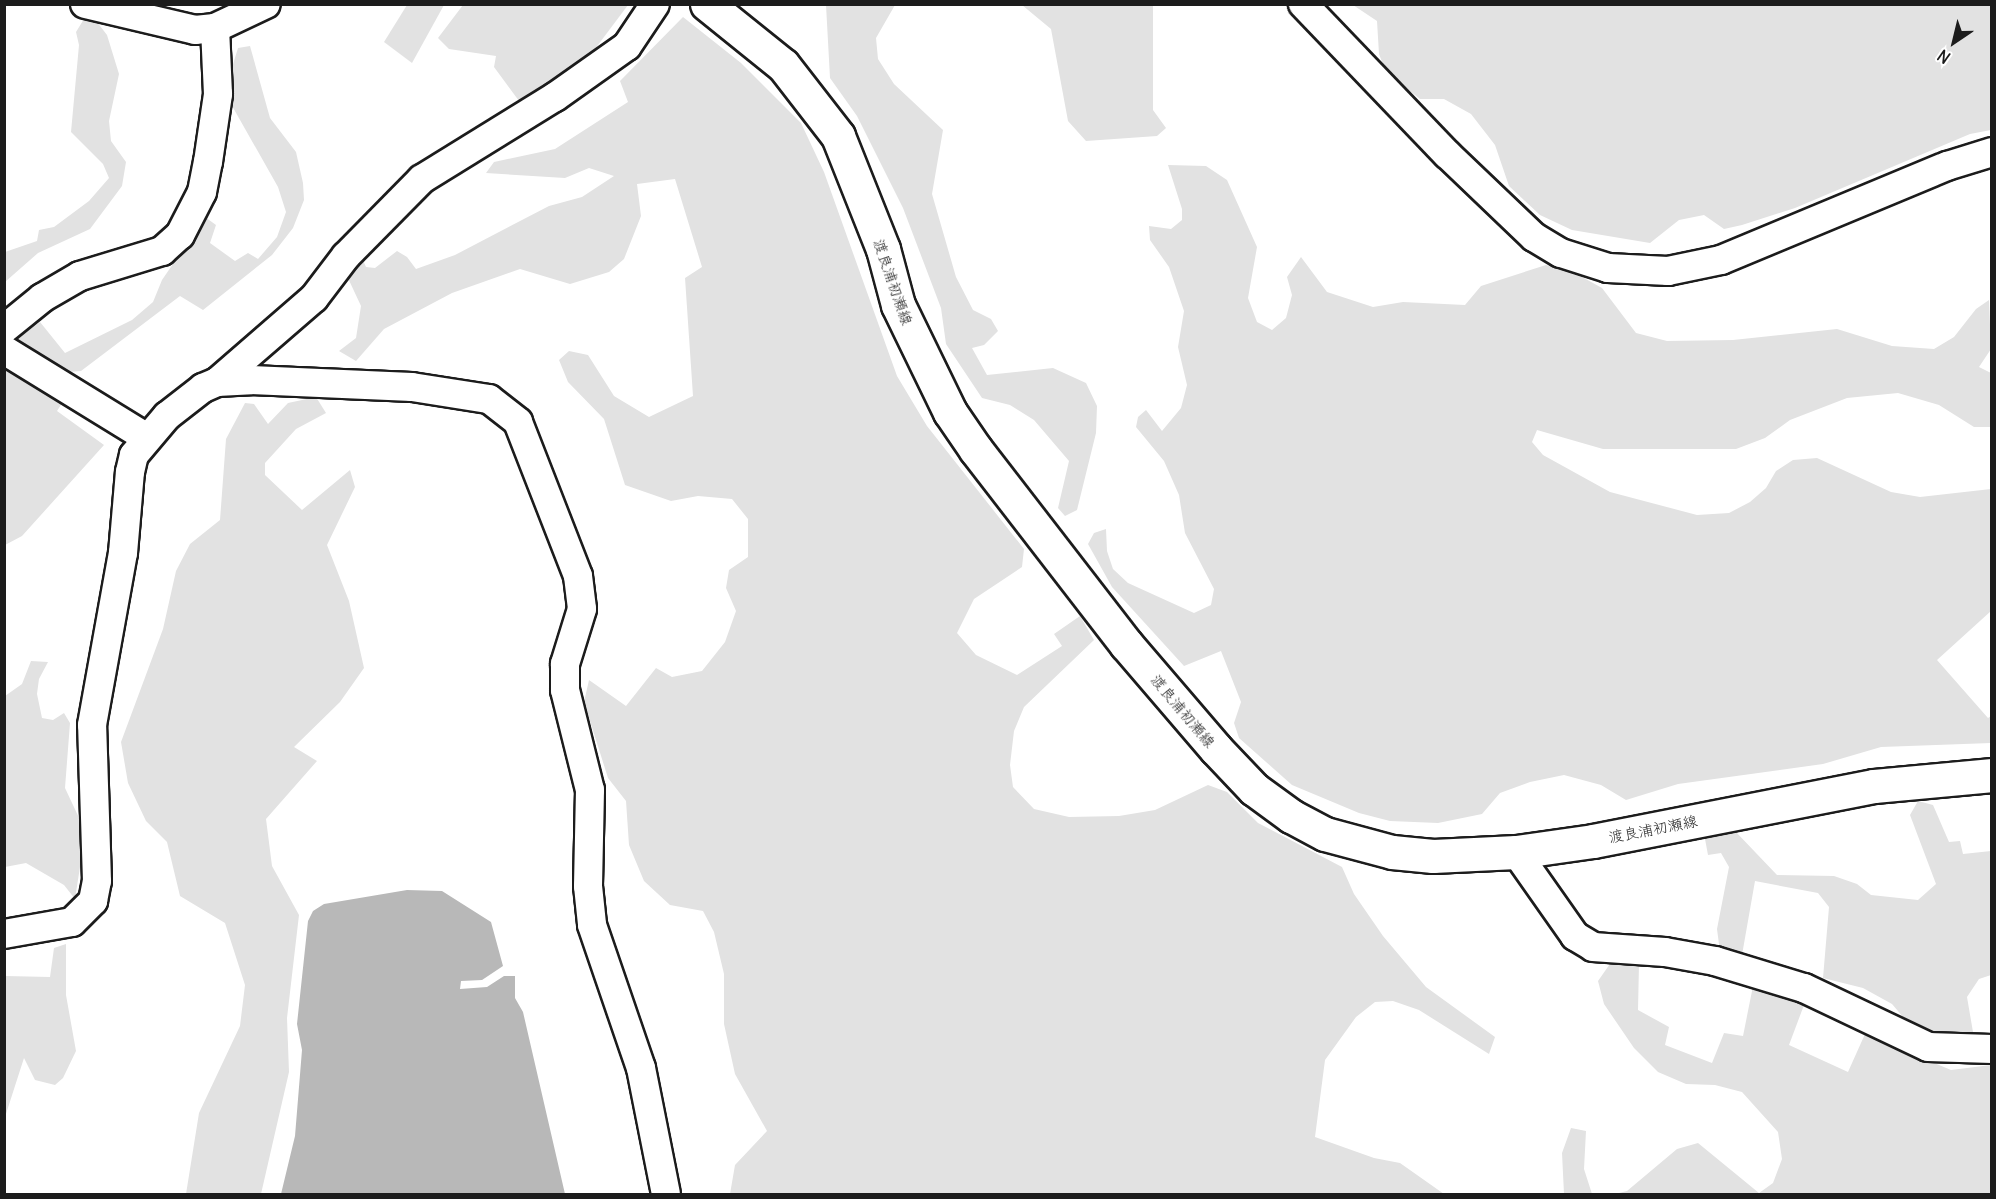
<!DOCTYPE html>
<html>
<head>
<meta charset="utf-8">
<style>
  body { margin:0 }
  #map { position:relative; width:1996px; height:1199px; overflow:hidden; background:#fff; font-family:Delius,"Klee One",sans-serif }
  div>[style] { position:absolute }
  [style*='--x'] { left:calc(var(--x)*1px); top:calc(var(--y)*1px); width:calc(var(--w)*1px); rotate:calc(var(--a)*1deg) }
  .green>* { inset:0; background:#e2e2e2 }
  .water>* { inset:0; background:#b8b8b8 }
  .roads { filter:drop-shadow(2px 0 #1c1c1c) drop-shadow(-2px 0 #1c1c1c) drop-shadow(0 2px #1c1c1c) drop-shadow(0 -2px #1c1c1c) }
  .minor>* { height:28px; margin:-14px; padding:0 14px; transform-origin:14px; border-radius:14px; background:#fff }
  .major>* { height:33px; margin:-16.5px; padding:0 16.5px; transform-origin:16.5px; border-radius:16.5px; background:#fff }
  span { translate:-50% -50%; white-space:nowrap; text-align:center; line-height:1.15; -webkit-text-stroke:4.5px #fff; paint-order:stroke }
  .street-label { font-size:15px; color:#1c1c1c }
  .frame { position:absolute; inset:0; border:6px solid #1c1c1c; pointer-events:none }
  .north { position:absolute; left:1924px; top:12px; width:60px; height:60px; -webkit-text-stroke:4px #fff; paint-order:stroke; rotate:215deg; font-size:16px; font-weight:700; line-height:24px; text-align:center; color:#1c1c1c }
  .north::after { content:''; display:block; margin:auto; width:21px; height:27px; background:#1c1c1c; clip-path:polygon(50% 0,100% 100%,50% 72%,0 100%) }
</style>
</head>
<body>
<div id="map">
  <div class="green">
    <i style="clip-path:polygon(407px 5px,444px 5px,412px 63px,384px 42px)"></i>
    <i style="clip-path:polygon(463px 5px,628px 5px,592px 53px,548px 88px,519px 101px,494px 67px,496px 56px,449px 49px,438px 38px)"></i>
    <i style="clip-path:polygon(826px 5px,895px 5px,876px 38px,878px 59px,894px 84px,943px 130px,932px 194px,956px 277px,973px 310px,991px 319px,998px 331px,984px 345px,972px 348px,987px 375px,1053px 368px,1086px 383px,1097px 406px,1096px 433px,1077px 510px,1065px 516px,1058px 508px,1069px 461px,1034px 420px,1010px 405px,982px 398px,946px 344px,941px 308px,903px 208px,857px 116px,830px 78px)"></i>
    <i style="clip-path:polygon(1022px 5px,1153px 5px,1153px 110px,1166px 128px,1157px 136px,1086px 141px,1068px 121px,1051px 29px)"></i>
    <i style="clip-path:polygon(1353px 5px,1991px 5px,1991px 130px,1970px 134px,1795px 208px,1742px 225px,1724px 229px,1704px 215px,1679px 220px,1650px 243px,1572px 230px,1540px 215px,1509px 186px,1495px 145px,1471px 114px,1444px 99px,1420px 99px,1386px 72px,1379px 54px,1377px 21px)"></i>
    <i style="clip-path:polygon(683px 17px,741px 63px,801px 123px,824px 172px,897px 376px,927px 426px,1024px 549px,1022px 567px,974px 599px,957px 633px,976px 655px,1017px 675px,1062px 646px,1054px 634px,1080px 616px,1094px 640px,1024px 707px,1014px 731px,1010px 765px,1013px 787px,1034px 809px,1069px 817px,1119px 816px,1155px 810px,1208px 785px,1227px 792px,1258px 823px,1342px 867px,1354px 894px,1383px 936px,1426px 987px,1495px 1037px,1489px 1054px,1419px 1010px,1393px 1001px,1375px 1002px,1356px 1017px,1325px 1060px,1315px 1137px,1374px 1158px,1400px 1163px,1444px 1194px,730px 1194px,735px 1165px,767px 1131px,735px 1074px,724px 1024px,724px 974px,714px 932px,703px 911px,670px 905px,644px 881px,629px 845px,626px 801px,608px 778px,584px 702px,589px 680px,626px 706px,656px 668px,672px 677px,702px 671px,725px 642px,736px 611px,726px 588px,729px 570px,748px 557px,748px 519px,732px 499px,698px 496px,671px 501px,625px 485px,604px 419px,568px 382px,559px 360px,569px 351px,588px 355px,614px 396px,649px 417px,693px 396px,685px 278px,702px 267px,675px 179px,637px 184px,641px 216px,624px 259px,609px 272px,570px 284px,520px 269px,452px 293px,384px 329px,356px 361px,339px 351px,356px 338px,361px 306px,347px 276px,363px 260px,366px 267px,375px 268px,397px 251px,407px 257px,416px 269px,455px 255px,549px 206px,582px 197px,614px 176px,589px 168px,565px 178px,486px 173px,494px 162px,555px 149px,628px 102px,620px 81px)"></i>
    <i style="clip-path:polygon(84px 19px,97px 22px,107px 35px,119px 74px,109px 121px,111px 141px,126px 162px,122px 186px,90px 229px,38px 253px,5px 282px,5px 252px,37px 241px,39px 230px,54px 227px,89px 201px,109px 178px,103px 164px,71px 132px,79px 45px,76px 32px)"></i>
    <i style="clip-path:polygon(250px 46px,270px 118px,296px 152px,303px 183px,304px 200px,293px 228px,272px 255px,203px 310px,180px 296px,81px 371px,68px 372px,14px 341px,40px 322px,65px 353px,132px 320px,153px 302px,162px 280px,205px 217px,216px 225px,210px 243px,235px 261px,248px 253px,258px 259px,277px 237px,286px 212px,278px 187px,231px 104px,230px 74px,238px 48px)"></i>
    <i style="clip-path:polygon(1168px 165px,1206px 166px,1227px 180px,1257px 247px,1248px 298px,1257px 322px,1272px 330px,1286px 318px,1292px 295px,1287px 277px,1301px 257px,1327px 292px,1373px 307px,1403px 302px,1465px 305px,1481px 286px,1546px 265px,1573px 272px,1602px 288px,1636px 333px,1667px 341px,1733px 340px,1837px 329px,1892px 346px,1934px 349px,1954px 337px,1976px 309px,1989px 300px,1991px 349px,1979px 367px,1991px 373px,1991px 427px,1974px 427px,1939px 405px,1898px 393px,1847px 398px,1790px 420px,1765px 438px,1736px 449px,1603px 449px,1537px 430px,1532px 442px,1543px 455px,1610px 492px,1697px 515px,1729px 513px,1750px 502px,1766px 488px,1776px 471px,1793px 460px,1817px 458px,1891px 492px,1920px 497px,1991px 489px,1991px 611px,1937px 660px,1988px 718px,1991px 716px,1991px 743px,1881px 747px,1823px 764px,1678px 784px,1626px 800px,1601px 785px,1564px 775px,1530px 782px,1500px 793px,1482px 814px,1438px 823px,1390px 821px,1359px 813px,1292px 785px,1239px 738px,1234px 723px,1241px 702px,1221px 651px,1184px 666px,1112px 587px,1088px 544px,1094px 533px,1106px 529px,1107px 551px,1113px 569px,1128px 583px,1194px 613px,1211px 605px,1214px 589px,1185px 533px,1179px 495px,1164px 461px,1136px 427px,1138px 417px,1146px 410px,1162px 431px,1181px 408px,1187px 385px,1178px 347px,1184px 311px,1169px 267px,1150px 240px,1149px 226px,1171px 229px,1182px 220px,1182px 209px)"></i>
    <i style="clip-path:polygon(5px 362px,66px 397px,57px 411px,104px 445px,22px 536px,5px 545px)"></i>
    <i style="clip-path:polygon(316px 397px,326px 413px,296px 429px,265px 463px,265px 475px,302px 510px,350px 470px,355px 487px,327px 545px,349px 601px,364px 668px,340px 702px,294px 747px,317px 761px,266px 819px,272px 866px,299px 915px,287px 1018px,289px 1072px,261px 1194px,186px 1194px,199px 1113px,240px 1026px,245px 985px,225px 923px,180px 896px,167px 842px,146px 821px,128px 783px,121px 742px,163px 629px,176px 571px,190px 544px,220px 520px,226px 439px,245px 403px,254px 404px,268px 424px,288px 403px)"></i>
    <i style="clip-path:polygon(31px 661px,48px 662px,39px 679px,37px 694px,42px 718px,53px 720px,64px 713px,70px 723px,65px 788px,80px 820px,82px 854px,75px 899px,64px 885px,26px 863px,5px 867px,5px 696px,22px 684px)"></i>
    <i style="clip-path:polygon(1918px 801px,1933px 805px,1949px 842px,1960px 841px,1963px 854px,1991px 851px,1991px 975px,1979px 979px,1967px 997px,1973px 1032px,1946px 1037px,1903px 1017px,1892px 1004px,1863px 988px,1823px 978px,1829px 907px,1818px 893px,1755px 881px,1742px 955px,1720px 952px,1717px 929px,1729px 867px,1721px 853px,1708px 855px,1705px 839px,1735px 831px,1777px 875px,1834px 876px,1857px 884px,1871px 895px,1918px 900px,1936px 884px,1910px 815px)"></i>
    <i style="clip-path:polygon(66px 944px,66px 995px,76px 1051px,63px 1078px,55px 1085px,35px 1080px,24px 1058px,5px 1117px,5px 976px,50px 977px,54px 948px)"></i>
    <i style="clip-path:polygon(1612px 961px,1639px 964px,1638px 1010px,1669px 1027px,1665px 1045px,1712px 1063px,1724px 1033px,1743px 1036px,1753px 986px,1804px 1005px,1789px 1045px,1848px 1072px,1865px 1034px,1951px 1070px,1991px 1065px,1991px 1194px,1615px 1194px,1627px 1191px,1677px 1149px,1698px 1143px,1759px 1193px,1773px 1183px,1782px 1159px,1778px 1132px,1742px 1092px,1715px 1085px,1686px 1084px,1658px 1072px,1634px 1048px,1604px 1004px,1598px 981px)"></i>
    <i style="clip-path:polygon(1571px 1128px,1586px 1131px,1584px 1169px,1592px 1194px,1564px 1194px,1562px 1153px)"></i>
  </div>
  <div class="water">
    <i style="clip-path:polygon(407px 890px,442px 891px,491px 922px,503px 966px,482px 980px,461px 981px,460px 989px,487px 987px,504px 976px,515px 976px,515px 998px,523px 1012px,565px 1194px,281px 1194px,295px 1136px,302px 1050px,297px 1024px,308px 921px,313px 911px,324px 904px)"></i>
  </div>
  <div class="roads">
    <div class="minor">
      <i style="--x:85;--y:4;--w:113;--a:13.3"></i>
      <i style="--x:195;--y:30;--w:20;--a:-6"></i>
      <i style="--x:215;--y:28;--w:56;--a:-25.2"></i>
      <i style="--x:1303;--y:4;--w:208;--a:46.2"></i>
      <i style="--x:1447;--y:154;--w:120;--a:43.7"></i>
      <i style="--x:1534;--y:237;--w:31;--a:31"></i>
      <i style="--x:1561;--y:253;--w:49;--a:17.7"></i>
      <i style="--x:1608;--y:268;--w:60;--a:2.9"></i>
      <i style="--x:1668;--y:271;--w:54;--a:-11.7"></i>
      <i style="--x:1721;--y:260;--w:245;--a:-22.6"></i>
      <i style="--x:1947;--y:166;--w:47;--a:-17.3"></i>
      <i style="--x:4;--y:329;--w:49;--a:-39.2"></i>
      <i style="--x:42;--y:298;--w:44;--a:-30.1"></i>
      <i style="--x:80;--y:276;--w:86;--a:-17"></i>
      <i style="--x:162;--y:251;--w:24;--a:-42"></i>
      <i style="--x:180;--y:235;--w:48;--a:-62.9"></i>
      <i style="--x:202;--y:192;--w:31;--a:-79"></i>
      <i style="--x:208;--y:162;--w:69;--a:-81.6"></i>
      <i style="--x:218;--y:94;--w:66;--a:-92.6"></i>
      <i style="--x:4;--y:350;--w:168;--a:31.6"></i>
      <i style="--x:217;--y:382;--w:128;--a:-40.9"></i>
      <i style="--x:314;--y:298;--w:53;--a:-52.7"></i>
      <i style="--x:346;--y:256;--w:108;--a:-45.4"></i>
      <i style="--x:422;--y:179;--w:156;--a:-31.7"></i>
      <i style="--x:555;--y:97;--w:88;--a:-35.3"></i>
      <i style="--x:627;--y:46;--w:50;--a:-56.3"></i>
      <i style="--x:1516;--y:852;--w:103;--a:54.9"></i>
      <i style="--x:1575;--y:936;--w:21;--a:31"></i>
      <i style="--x:1593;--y:947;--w:72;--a:4"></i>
      <i style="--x:1665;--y:952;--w:51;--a:10.2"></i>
      <i style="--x:1715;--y:961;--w:93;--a:16.9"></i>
      <i style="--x:1804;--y:988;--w:137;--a:25.4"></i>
      <i style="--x:1928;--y:1047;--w:64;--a:1.8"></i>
      <i style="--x:4;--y:934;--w:69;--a:-10"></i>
      <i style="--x:72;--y:922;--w:30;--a:-45"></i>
      <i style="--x:93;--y:901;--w:20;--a:-79"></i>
      <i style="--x:97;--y:881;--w:156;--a:-91.8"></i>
      <i style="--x:92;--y:725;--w:175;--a:-79.8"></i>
      <i style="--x:123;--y:553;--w:81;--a:-85.1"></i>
      <i style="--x:130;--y:472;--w:17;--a:-77"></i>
      <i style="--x:134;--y:455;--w:51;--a:-49.8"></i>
      <i style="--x:167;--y:416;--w:46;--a:-37.9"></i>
      <i style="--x:203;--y:388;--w:15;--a:-23"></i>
      <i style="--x:217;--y:382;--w:34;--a:-3"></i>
      <i style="--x:251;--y:380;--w:161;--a:2.5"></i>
      <i style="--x:412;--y:387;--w:78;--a:8.9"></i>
      <i style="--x:489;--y:399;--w:37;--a:38"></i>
      <i style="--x:518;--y:422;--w:165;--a:68.7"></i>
      <i style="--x:578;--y:576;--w:33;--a:83"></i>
      <i style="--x:582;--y:609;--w:58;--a:107.2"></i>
      <i style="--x:565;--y:664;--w:26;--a:90"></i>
      <i style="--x:565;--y:690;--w:103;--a:76"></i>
      <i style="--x:590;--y:790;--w:96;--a:91.2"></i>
      <i style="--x:588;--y:886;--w:39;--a:84"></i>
      <i style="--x:592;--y:925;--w:151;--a:71.1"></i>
      <i style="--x:641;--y:1068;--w:128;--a:78.8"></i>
    </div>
    <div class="major">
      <i style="--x:707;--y:4;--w:97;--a:38.8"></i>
      <i style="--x:783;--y:65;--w:90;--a:52.2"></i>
      <i style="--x:838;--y:136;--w:122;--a:68.3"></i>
      <i style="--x:883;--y:249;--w:58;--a:75"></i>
      <i style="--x:898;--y:305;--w:119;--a:64.1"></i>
      <i style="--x:950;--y:412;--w:46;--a:55.6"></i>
      <i style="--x:976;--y:450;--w:245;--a:52.3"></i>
      <i style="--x:1126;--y:644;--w:138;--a:49.4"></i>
      <i style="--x:1216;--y:749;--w:55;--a:46.5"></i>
      <i style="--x:1254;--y:789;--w:46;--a:36.1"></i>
      <i style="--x:1291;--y:816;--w:38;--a:28"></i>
      <i style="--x:1325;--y:834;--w:69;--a:15"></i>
      <i style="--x:1392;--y:852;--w:41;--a:5.6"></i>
      <i style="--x:1433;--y:856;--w:83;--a:-2.8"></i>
      <i style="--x:1516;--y:852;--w:78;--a:-8.1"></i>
      <i style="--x:1593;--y:841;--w:286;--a:-11.1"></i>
      <i style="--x:1874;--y:786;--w:119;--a:-5.3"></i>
    </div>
  </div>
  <div class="street-label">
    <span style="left:893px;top:282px;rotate:71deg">渡良浦初瀬線</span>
    <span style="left:1183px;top:711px;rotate:50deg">渡良浦初瀬線</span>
    <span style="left:1653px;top:829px;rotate:-11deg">渡良浦初瀬線</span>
  </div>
  <div class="frame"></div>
  <div class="north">N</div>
</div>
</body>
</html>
